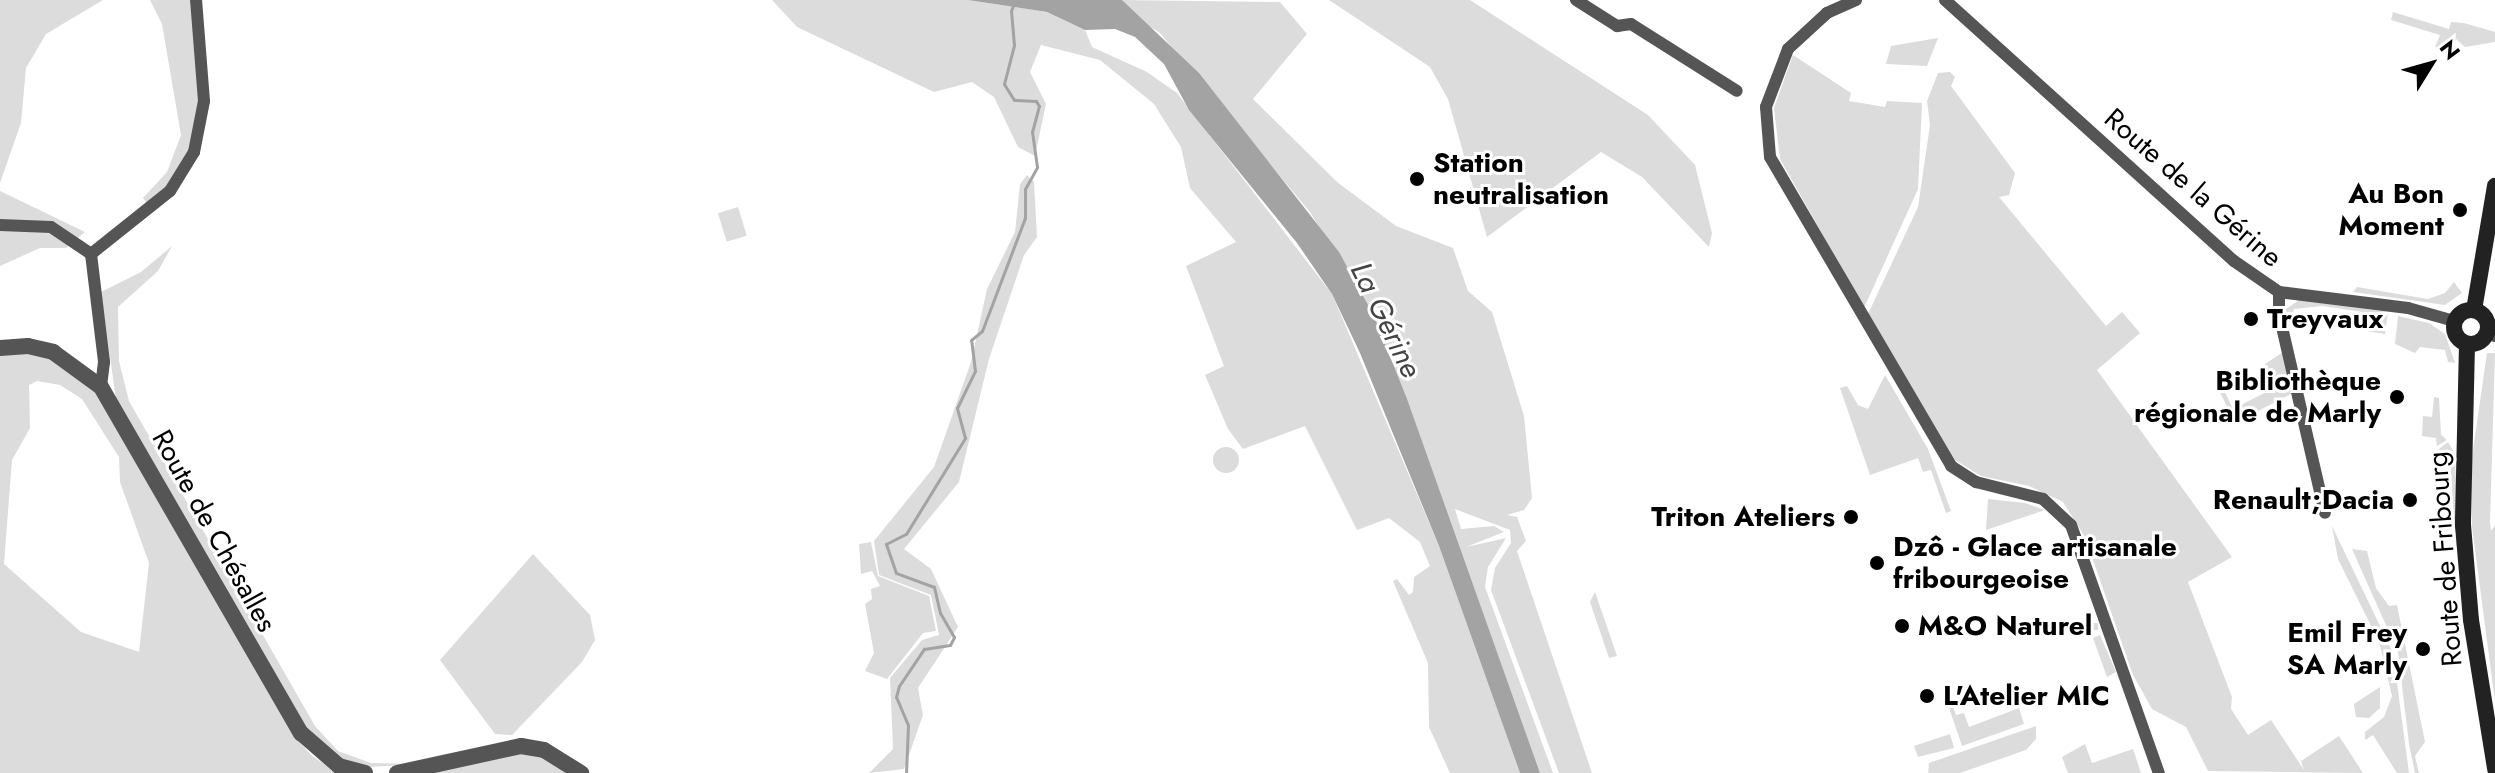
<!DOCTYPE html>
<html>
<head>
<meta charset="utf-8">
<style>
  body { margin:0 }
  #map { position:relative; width:2495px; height:773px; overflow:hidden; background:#fff; font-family:Jost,sans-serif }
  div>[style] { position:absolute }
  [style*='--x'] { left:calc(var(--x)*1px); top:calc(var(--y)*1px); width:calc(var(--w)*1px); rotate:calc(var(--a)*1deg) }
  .green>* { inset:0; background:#dcdcdc; transform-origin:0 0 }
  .round { border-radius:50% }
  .water>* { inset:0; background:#a3a3a3 }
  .stream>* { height:3px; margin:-1.5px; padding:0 1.5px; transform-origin:1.5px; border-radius:1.5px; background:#a3a3a3 }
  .minor>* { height:12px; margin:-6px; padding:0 6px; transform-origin:6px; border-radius:6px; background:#555 }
  .tertiary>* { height:16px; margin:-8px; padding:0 8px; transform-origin:8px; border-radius:8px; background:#555 }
  .secondary>* { height:16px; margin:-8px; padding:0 8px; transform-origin:8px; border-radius:8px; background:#222 }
  .secondary>.ring { margin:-8px; padding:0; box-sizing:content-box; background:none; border:16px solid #222; border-radius:50% }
  .dots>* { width:22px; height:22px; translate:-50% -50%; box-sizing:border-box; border:4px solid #fff; border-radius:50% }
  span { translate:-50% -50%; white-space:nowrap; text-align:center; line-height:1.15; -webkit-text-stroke:6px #fff; paint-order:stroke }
  .poi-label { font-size:28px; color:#000; font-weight:700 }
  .left { translate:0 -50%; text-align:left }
  .right { translate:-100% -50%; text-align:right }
  .street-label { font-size:28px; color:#000 }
  .water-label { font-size:30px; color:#444; font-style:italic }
  .north { position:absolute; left:2391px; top:24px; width:80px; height:80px; -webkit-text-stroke:6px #fff; paint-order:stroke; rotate:53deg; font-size:22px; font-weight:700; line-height:32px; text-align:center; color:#000 }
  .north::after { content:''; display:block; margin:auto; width:28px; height:36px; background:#000; clip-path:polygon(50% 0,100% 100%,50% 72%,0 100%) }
</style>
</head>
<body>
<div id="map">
  <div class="green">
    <i style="clip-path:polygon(0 0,103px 0,46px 34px,26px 68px,21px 123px,0 183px)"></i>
    <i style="clip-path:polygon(150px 0,191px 0,200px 98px,190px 150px,168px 189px,147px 204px,143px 198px,167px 172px,181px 135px,162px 24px)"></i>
    <i style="clip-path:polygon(772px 0,968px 0,1047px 12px,1085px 30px,1092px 47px,1147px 72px,1177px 93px,1332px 294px,1439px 546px,1520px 773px,1450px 773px,1429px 727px,1428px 663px,1393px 581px,1397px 579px,1409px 595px,1413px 592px,1414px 577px,1430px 566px,1420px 542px,1389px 518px,1357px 530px,1305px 426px,1243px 449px,1228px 429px,1205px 375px,1224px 366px,1186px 266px,1236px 242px,1190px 188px,1181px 147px,1154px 104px,1100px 60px,1041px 45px,1030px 72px,1046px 104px,1035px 156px,1018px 147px,994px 97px,972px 82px,934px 92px,797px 27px)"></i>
    <i style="clip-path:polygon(1122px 0,1280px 2px,1307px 34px,1253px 99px,1337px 182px,1396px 226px,1453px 248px,1468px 291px,1492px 312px,1524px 416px,1532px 498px,1524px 510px,1507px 515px,1517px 517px,1526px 541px,1517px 551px,1592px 773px,1559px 773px,1491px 590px,1495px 568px,1511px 543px,1510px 530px,1455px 509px,1461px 529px,1494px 526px,1504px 532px,1466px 547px,1506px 538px,1488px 567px,1485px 587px,1553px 773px,1540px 773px,1374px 316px,1310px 212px,1159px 32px,1138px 20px)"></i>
    <i style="clip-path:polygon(1329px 0,1470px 0,1648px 115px,1695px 165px,1712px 233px,1709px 247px,1642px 177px,1601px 152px,1487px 237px,1448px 99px,1430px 67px)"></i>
    <i style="clip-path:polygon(2393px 12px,2449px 29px,2451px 22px,2464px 23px,2495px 32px,2495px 42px,2465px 47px,2456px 39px,2449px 52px,2435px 47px,2440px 35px,2391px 20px)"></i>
    <i style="clip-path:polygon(1938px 38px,1927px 66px,1886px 64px,1891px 46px)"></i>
    <i style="clip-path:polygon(1793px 55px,1851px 93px,1849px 101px,1885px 107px,1887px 101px,1922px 103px,1918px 189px,1864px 308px,1780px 159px,1774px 108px)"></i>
    <i style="clip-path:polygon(1950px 72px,1955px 77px,1951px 86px,2015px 173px,2009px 195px,1999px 197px,2106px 326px,2122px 312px,2140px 333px,2097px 370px,2232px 557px,2188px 582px,2232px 697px,2231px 709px,2248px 735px,2271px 720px,2304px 770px,2301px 761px,2339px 736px,2363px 773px,2208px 771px,2186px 727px,2152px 709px,2133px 675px,2085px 537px,2063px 502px,2029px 486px,1981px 476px,1955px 460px,1868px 314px,1918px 207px,1930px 125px,1927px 101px,1938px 73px)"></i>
    <i style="clip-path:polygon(1027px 175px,1034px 182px,1037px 237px,1024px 255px,989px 359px,959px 482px,904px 549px,931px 569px,958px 627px,918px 688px,923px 715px,904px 769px,869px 773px,893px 749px,890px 678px,922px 640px,939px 635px,931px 595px,879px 575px,874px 541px,934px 467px,971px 362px,987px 289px,1015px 232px,1020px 184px)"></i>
    <i style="clip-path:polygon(0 191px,85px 232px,66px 248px,40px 248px,0 266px)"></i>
    <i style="left:738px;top:207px;width:30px;height:21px;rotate:73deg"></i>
    <i style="clip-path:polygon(172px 246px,158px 271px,118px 307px,119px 361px,129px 401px,315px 726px,338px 751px,371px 763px,418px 764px,368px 767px,338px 757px,309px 733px,116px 400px,101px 292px,141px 272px)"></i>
    <i style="clip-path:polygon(2454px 282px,2462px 293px,2445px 305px,2353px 292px,2357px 287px,2428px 299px,2445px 293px)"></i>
    <i style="clip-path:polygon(2299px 300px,2388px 312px,2385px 334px,2367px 331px,2369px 313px,2322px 306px,2294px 309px,2287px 334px,2286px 309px)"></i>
    <i style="clip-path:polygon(2398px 316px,2429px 323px,2445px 334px,2455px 363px,2448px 362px,2445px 350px,2420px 347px,2415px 353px,2395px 344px)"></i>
    <i style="clip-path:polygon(evenodd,7px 352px,51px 356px,85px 376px,122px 427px,296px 738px,312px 756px,339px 773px,0 773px,0 354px,7px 352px,37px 381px,60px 385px,82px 399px,119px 457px,120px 482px,149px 563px,139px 652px,81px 632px,4px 564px,12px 460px,30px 428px,29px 385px,37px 381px)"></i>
    <i style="clip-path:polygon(2283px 352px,2291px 394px,2235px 423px,2214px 380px,2218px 378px,2233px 409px,2276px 387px,2265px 364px)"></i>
    <i style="clip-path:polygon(2487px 353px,2495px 353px,2490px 523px,2491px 531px,2495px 525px,2495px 701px,2472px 527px,2471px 464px)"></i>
    <i style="clip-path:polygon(1885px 375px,1928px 449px,1951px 511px,1946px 513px,1931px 470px,1923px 472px,1918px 458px,1870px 475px,1840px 388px,1847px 386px,1858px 405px,1868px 409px)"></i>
    <i style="clip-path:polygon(2434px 397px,2439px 398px,2441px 435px,2447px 440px,2437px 446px,2436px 438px,2422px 436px,2423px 416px,2432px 417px)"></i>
    <i style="clip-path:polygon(2448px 442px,2455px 454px,2458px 546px,2454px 549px,2448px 546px,2456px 545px,2450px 461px,2439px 449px)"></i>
    <i class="round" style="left:1213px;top:447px;width:26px;height:26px"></i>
    <i style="clip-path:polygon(1988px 499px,2025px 503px,2045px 510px,1986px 530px)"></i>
    <i style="clip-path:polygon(2332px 526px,2393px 653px,2409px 773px,2397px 773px,2373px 735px,2365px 740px,2365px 732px,2384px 717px,2392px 696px,2379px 642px,2338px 559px)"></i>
    <i style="clip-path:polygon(871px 542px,878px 576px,929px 596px,936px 631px,923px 633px,887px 679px,865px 671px,874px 653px,865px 604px,872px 599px,871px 589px,880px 586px,872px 571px,861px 574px,859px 544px)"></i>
    <i style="clip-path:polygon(2352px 549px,2367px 551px,2376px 588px,2389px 606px,2397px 605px,2425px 742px,2415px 756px,2419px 773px,2415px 773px,2409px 744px,2398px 652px)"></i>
    <i style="clip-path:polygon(533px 554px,590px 615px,595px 640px,582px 662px,512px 735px,495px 734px,440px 660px)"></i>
    <i style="clip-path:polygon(1595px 592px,1617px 656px,1609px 658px,1590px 602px)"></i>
    <i style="left:2098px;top:623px;width:7px;height:74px;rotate:90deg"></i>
    <i style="clip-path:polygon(2100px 635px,2116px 672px,2107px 677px,2093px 638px)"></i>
    <i style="clip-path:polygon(2380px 687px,2380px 708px,2369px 718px,2356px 717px,2354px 704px)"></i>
    <i style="clip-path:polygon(1948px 692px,1956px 715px,1964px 713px,1969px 727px,2019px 708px,2024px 724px,1962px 746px,1944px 693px)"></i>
    <i style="clip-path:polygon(2036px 726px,2036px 739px,2026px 750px,1960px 773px,1928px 773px,1929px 763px)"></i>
    <i style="clip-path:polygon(1950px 734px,1954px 748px,1918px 757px,1914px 746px)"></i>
    <i style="clip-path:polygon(2085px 744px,2092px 763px,2133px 749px,2141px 773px,2068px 773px,2062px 757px)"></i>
    <i style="clip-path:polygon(502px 752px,542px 756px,572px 773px,434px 773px)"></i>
  </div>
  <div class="water">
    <i style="clip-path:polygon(968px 0,1122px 0,1199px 73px,1339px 252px,1374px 316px,1407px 399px,1540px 773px,1520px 773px,1439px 546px,1360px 353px,1332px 294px,1297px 243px,1189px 110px,1164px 64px,1135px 37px,1115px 29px,1085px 30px,1047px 12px)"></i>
  </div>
  <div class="stream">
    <i style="--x:906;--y:773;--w:48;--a:-87.6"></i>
    <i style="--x:908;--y:725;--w:30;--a:-113"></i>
    <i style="--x:896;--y:697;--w:11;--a:-75"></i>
    <i style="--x:899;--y:686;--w:45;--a:-56"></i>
    <i style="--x:924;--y:649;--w:26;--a:-9"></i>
    <i style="--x:950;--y:645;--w:9;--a:-63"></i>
    <i style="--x:954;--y:637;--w:28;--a:-120"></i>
    <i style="--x:940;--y:613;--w:27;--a:-103"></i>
    <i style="--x:934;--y:587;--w:40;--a:-159.8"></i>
    <i style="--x:896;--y:573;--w:31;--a:-109"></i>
    <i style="--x:886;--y:544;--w:22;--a:-27"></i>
    <i style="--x:906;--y:534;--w:113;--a:-58.4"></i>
    <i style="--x:965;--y:438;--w:31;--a:-105"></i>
    <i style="--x:957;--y:408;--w:41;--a:-64.1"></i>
    <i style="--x:975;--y:371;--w:31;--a:-97"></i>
    <i style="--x:971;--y:340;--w:14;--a:-39"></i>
    <i style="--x:982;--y:331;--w:121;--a:-69.2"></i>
    <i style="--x:1025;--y:218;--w:29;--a:-90"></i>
    <i style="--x:1025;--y:189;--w:25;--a:-61"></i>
    <i style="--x:1037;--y:167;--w:35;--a:-98"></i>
    <i style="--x:1032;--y:132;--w:27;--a:-75"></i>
    <i style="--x:1039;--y:106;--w:6;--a:-121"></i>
    <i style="--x:1036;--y:101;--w:22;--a:-177"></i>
    <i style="--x:1014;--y:100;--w:19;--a:-122"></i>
    <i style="--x:1004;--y:84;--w:40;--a:-75.6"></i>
    <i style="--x:1014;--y:45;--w:34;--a:-95"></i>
    <i style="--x:1011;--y:11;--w:12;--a:-70"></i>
  </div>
  <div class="minor">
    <i style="--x:1576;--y:0;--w:49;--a:32.4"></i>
    <i style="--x:1617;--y:26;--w:14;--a:-8"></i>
    <i style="--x:1631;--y:24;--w:125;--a:32.3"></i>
    <i style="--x:1856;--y:0;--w:32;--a:156"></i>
    <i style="--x:1827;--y:13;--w:53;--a:137.3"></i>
    <i style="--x:1788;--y:49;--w:62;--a:110.8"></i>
    <i style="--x:1766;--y:107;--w:50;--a:85.4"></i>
    <i style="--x:1770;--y:157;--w:358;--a:59.6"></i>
    <i style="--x:1951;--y:466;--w:30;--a:33"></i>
    <i style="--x:1976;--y:482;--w:69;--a:14.2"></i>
    <i style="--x:2043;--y:499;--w:38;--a:43"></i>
    <i style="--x:2071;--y:525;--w:263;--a:70.5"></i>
    <i style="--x:1945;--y:0;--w:389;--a:42.1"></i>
    <i style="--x:2234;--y:261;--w:55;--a:34.6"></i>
    <i style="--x:2279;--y:292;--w:130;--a:7.1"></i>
    <i style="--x:2408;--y:308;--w:48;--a:15.8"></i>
    <i style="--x:0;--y:225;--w:51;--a:2.2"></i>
    <i style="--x:51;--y:227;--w:48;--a:34"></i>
    <i style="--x:91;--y:254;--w:101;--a:-38.6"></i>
    <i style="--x:170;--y:191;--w:46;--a:-58.4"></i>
    <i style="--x:194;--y:152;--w:52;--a:-78.9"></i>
    <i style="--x:204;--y:101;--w:101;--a:-94.5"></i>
    <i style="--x:91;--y:254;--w:109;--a:83.1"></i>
    <i style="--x:104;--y:362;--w:25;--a:97"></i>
    <i style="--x:2279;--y:292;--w:22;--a:90"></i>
    <i style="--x:2279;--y:314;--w:204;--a:77"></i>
    <i style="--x:2487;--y:332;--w:9;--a:27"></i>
  </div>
  <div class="tertiary">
    <i style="--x:0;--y:348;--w:28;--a:-4"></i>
    <i style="--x:28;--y:346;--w:26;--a:13"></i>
    <i style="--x:53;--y:352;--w:59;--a:36.1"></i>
    <i style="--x:101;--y:387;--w:400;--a:60"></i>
    <i style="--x:301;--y:733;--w:50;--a:41"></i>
    <i style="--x:339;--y:766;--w:27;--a:15"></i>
    <i style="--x:397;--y:773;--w:127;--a:-12.3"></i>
    <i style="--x:521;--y:746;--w:23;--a:10"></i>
    <i style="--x:544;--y:750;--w:44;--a:31.9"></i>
  </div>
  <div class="secondary">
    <i class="ring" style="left:2454px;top:310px;width:18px;height:18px"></i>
    <i style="--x:2474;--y:310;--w:126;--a:-80.4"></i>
    <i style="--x:2467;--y:344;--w:181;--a:91.3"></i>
    <i style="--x:2463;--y:525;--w:95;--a:85.2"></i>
    <i style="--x:2471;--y:620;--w:151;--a:80.8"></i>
  </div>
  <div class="dots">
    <i style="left:1417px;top:179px;background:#000"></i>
    <i style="left:2460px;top:210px;background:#000"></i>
    <i style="left:2251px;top:319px;background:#000"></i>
    <i style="left:2397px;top:397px;background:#000"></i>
    <i style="left:2410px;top:500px;background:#000"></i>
    <i style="left:1851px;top:517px;background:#000"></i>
    <i style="left:1877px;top:563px;background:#000"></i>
    <i style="left:1902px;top:626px;background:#000"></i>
    <i style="left:2423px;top:649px;background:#000"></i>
    <i style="left:1927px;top:696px;background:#000"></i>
  </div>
  <div class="poi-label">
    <span class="left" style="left:1433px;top:179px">Station<br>neutralisation</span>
    <span class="right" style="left:2444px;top:210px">Au Bon<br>Moment</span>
    <span class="left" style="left:2267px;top:319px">Treyvaux</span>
    <span class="right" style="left:2381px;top:397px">Bibliothèque<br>régionale de Marly</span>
    <span class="right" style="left:2394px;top:500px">Renault;Dacia</span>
    <span class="right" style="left:1835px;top:517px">Triton Ateliers</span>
    <span class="left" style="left:1893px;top:563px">Dzô - Glace artisanale<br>fribourgeoise</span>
    <span class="left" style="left:1918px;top:626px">M&amp;O Naturel</span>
    <span class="right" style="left:2407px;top:649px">Emil Frey<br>SA Marly</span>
    <span class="left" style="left:1943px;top:696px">L'Atelier MIC</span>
  </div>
  <div class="street-label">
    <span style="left:2193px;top:188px;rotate:41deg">Route de la Gérine</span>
    <span style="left:214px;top:531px;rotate:61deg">Route de Chésalles</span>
    <span style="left:2445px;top:559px;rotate:-94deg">Route de Fribourg</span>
  </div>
  <div class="water-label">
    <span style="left:1386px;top:320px;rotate:64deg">La Gérine</span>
  </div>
  <div class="north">N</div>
</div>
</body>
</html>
